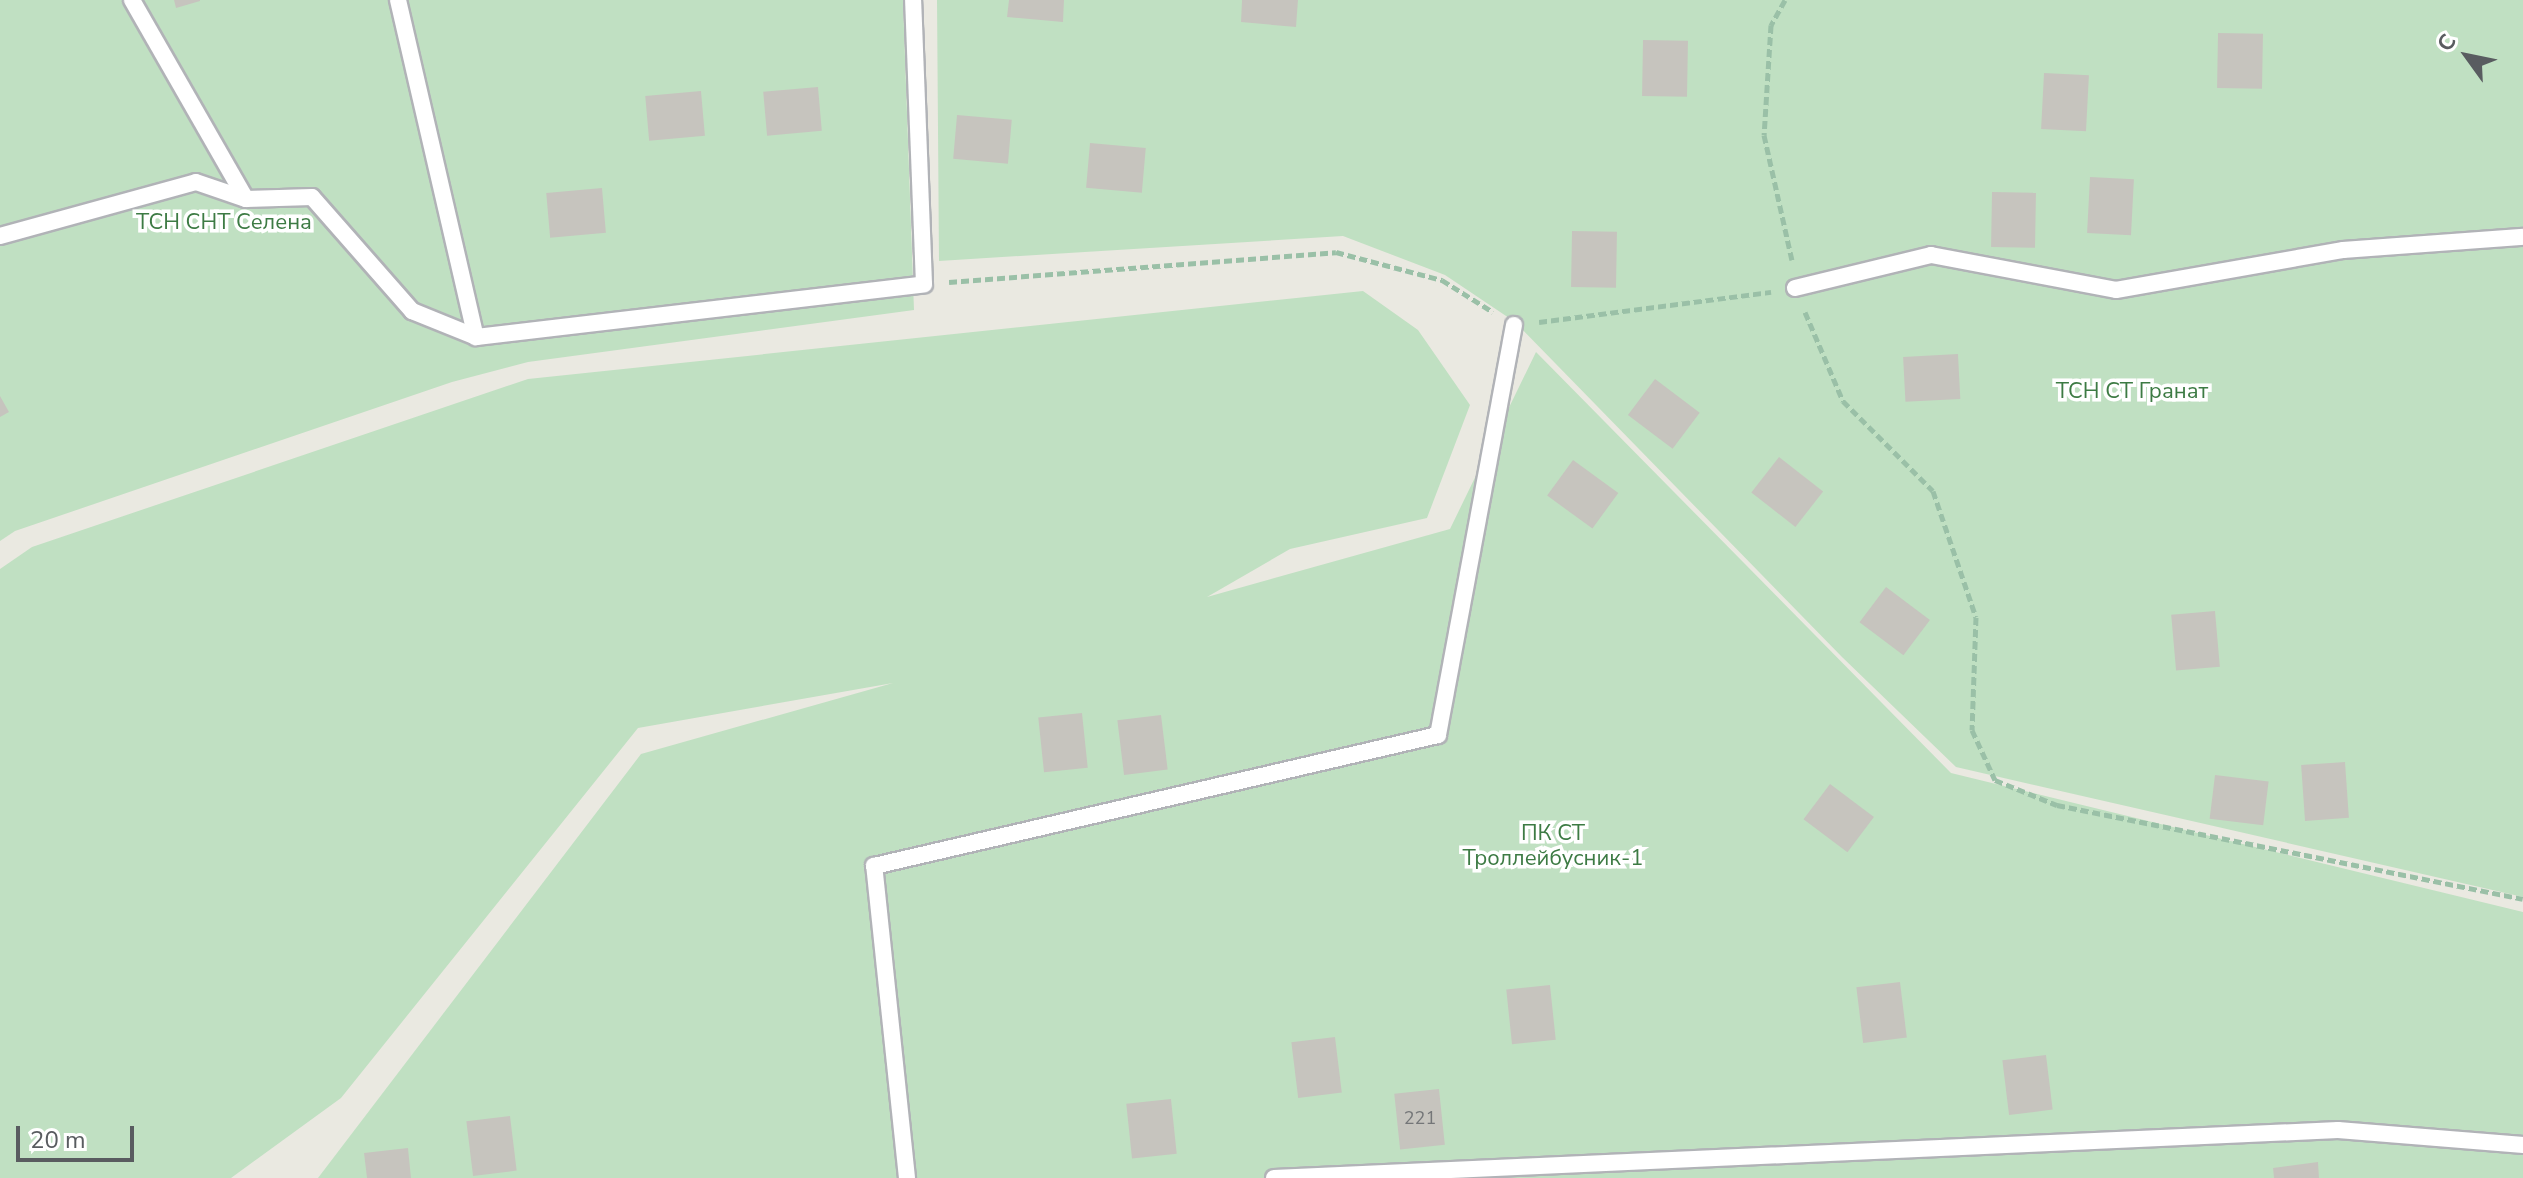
<!DOCTYPE html>
<html>
<head>
<meta charset="utf-8">
<style>
  body { margin:0 }
  #map { position:relative; width:2523px; height:1178px; overflow:hidden; background:#eae9e1; font-family:"Nunito Sans",sans-serif }
  div>[style] { position:absolute }
  [style*='--x'] { left:calc(var(--x)*1px); top:calc(var(--y)*1px); width:calc(var(--w)*1px); rotate:calc(var(--a)*1deg) }
  .green>* { inset:0; background:#c0e0c2 }
  .building>* { inset:0; background:#c6c4be; transform-origin:0 0 }
  .path>* { height:5px; margin-top:-2.5px; transform-origin:0; background:repeating-linear-gradient(90deg,#9ac0a7 0 8px,transparent 0 12px) }
  .roads { filter:drop-shadow(2px 0 #b1b3b7) drop-shadow(-2px 0 #b1b3b7) drop-shadow(0 2px #b1b3b7) drop-shadow(0 -2px #b1b3b7) }
  .service>* { height:16px; margin:-8px; padding:0 8px; transform-origin:8px; border-radius:8px; background:#fff }
  span { translate:-50% -50%; white-space:nowrap; text-align:center; line-height:1.15; -webkit-text-stroke:7px #fff; paint-order:stroke }
  .number-label { font-size:18px; color:#747678 }
  .number-label span { -webkit-text-stroke-width:0 }
  .park-label { font-size:22px; color:#3d7b44 }
  .north { position:absolute; left:2427px; top:16px; width:80px; height:80px; -webkit-text-stroke:6px #fff; paint-order:stroke; rotate:303deg; font-size:22px; font-weight:700; line-height:32px; text-align:center; color:#595c60 }
  .north::after { content:''; display:block; margin:auto; width:28px; height:36px; background:#595c60; clip-path:polygon(50% 0,100% 100%,50% 72%,0 100%) }
  .scale { position:absolute; left:16px; top:1126px; width:118px; height:36px; box-sizing:border-box; border:4px solid #595c60; border-top:0; padding-left:10px; font-size:24px; line-height:28px; white-space:nowrap; color:#595c60; -webkit-text-stroke:6px #fff; paint-order:stroke }
</style>
</head>
<body>
<div id="map">
  <div class="green">
    <i style="clip-path:polygon(0 0,903px 0,914px 310px,528px 362px,452px 382px,15px 531px,0 541px)"></i>
    <i style="clip-path:polygon(937px 0,2523px 0,2523px 897px,1956px 767px,1842px 657px,1515px 322px,1445px 275px,1343px 236px,939px 261px)"></i>
    <i style="clip-path:polygon(1363px 291px,1418px 330px,1470px 405px,1427px 518px,1290px 549px,1207px 597px,1450px 529px,1536px 352px,1951px 773px,2523px 912px,2523px 1178px,318px 1178px,641px 754px,893px 683px,638px 728px,341px 1098px,231px 1178px,0 1178px,0 569px,32px 547px,528px 379px)"></i>
  </div>
  <div class="building">
    <i style="clip-path:polygon(174px 0,200px 0,200px 1px,176px 8px)"></i>
    <i style="clip-path:polygon(1009px 0,1064px 0,1063px 22px,1007px 17px)"></i>
    <i style="clip-path:polygon(1242px 0,1298px 0,1296px 27px,1241px 22px)"></i>
    <i style="left:2218px;top:33px;width:45px;height:55px;rotate:1deg"></i>
    <i style="left:1643px;top:40px;width:45px;height:56px;rotate:1deg"></i>
    <i style="left:2044px;top:73px;width:45px;height:56px;rotate:3deg"></i>
    <i style="left:818px;top:87px;width:44px;height:55px;rotate:85deg"></i>
    <i style="left:701px;top:91px;width:45px;height:56px;rotate:85deg"></i>
    <i style="left:957px;top:115px;width:55px;height:44px;rotate:5deg"></i>
    <i style="left:1090px;top:143px;width:56px;height:45px;rotate:5deg"></i>
    <i style="left:2090px;top:177px;width:44px;height:56px;rotate:3deg"></i>
    <i style="left:602px;top:188px;width:45px;height:56px;rotate:85deg"></i>
    <i style="left:1992px;top:192px;width:44px;height:55px;rotate:1deg"></i>
    <i style="left:1572px;top:231px;width:45px;height:56px;rotate:1deg"></i>
    <i style="left:1958px;top:354px;width:45px;height:55px;rotate:87deg"></i>
    <i style="left:1655px;top:379px;width:56px;height:45px;rotate:37deg"></i>
    <i style="clip-path:polygon(0 396px,9px 412px,0 417px)"></i>
    <i style="left:1779px;top:457px;width:56px;height:45px;rotate:38deg"></i>
    <i style="left:1573px;top:460px;width:56px;height:44px;rotate:36deg"></i>
    <i style="left:1886px;top:587px;width:55px;height:44px;rotate:37deg"></i>
    <i style="left:2215px;top:611px;width:56px;height:44px;rotate:85deg"></i>
    <i style="left:1082px;top:713px;width:55px;height:44px;rotate:84deg"></i>
    <i style="left:1161px;top:715px;width:55px;height:44px;rotate:83deg"></i>
    <i style="left:2345px;top:762px;width:56px;height:44px;rotate:86deg"></i>
    <i style="left:2215px;top:775px;width:54px;height:44px;rotate:7deg"></i>
    <i style="left:1830px;top:784px;width:55px;height:44px;rotate:37deg"></i>
    <i style="left:1900px;top:982px;width:56px;height:44px;rotate:83deg"></i>
    <i style="left:1550px;top:985px;width:55px;height:44px;rotate:84deg"></i>
    <i style="left:1335px;top:1037px;width:56px;height:44px;rotate:83deg"></i>
    <i style="left:2046px;top:1055px;width:55px;height:44px;rotate:83deg"></i>
    <i style="left:1439px;top:1089px;width:56px;height:45px;rotate:84deg"></i>
    <i style="left:1171px;top:1099px;width:55px;height:45px;rotate:84deg"></i>
    <i style="left:510px;top:1116px;width:55px;height:44px;rotate:83deg"></i>
    <i style="clip-path:polygon(408px 1148px,411px 1178px,367px 1178px,364px 1153px)"></i>
    <i style="clip-path:polygon(2318px 1162px,2319px 1178px,2274px 1178px,2273px 1168px)"></i>
  </div>
  <div class="path">
    <i style="--x:1785;--y:0;--w:29;--a:119"></i>
    <i style="--x:1771;--y:25;--w:110;--a:93.6"></i>
    <i style="--x:1764;--y:135;--w:128;--a:77.4"></i>
    <i style="--x:949;--y:282;--w:388;--a:-4.4"></i>
    <i style="--x:1336;--y:252;--w:110;--a:14.8"></i>
    <i style="--x:1442;--y:280;--w:60;--a:32.1"></i>
    <i style="--x:1805;--y:312;--w:97;--a:66.9"></i>
    <i style="--x:1843;--y:401;--w:127;--a:45"></i>
    <i style="--x:1933;--y:491;--w:133;--a:71.2"></i>
    <i style="--x:1976;--y:617;--w:113;--a:92"></i>
    <i style="--x:1972;--y:730;--w:55;--a:65.3"></i>
    <i style="--x:1995;--y:780;--w:67;--a:22"></i>
    <i style="--x:2057;--y:805;--w:475;--a:11.4"></i>
    <i style="--x:1539;--y:322;--w:234;--a:-7.4"></i>
  </div>
  <div class="roads">
    <div class="service">
      <i style="--x:132;--y:0;--w:229;--a:60.2"></i>
      <i style="--x:398;--y:0;--w:346;--a:77"></i>
      <i style="--x:0;--y:236;--w:203;--a:-15.4"></i>
      <i style="--x:196;--y:182;--w:53;--a:18.8"></i>
      <i style="--x:246;--y:199;--w:66;--a:-1.7"></i>
      <i style="--x:312;--y:197;--w:152;--a:48.7"></i>
      <i style="--x:412;--y:311;--w:69;--a:22.1"></i>
      <i style="--x:476;--y:337;--w:451;--a:-6.7"></i>
      <i style="--x:924;--y:284;--w:284;--a:-92.2"></i>
      <i style="--x:1795;--y:288;--w:140;--a:-13.6"></i>
      <i style="--x:1931;--y:255;--w:188;--a:10.7"></i>
      <i style="--x:2116;--y:290;--w:231;--a:-10"></i>
      <i style="--x:2344;--y:250;--w:179;--a:-4.2"></i>
      <i style="--x:907;--y:1178;--w:314;--a:-96"></i>
      <i style="--x:874;--y:866;--w:579;--a:-13.08"></i>
      <i style="--x:1438;--y:735;--w:417;--a:-79.5"></i>
      <i style="--x:1274;--y:1178;--w:1065;--a:-2.58"></i>
      <i style="--x:2338;--y:1130;--w:186;--a:4.6"></i>
    </div>
  </div>
  <div class="number-label">
    <span style="left:1420px;top:1118px">221</span>
  </div>
  <div class="park-label">
    <span style="left:224px;top:223px">ТСН СНТ Селена</span>
    <span style="left:2132px;top:392px">ТСН СТ Гранат</span>
    <span style="left:1553px;top:846px">ПК СТ<br>Троллейбусник-1</span>
  </div>
  <div class="north">С</div>
  <div class="scale">20 m</div>
</div>
</body>
</html>
